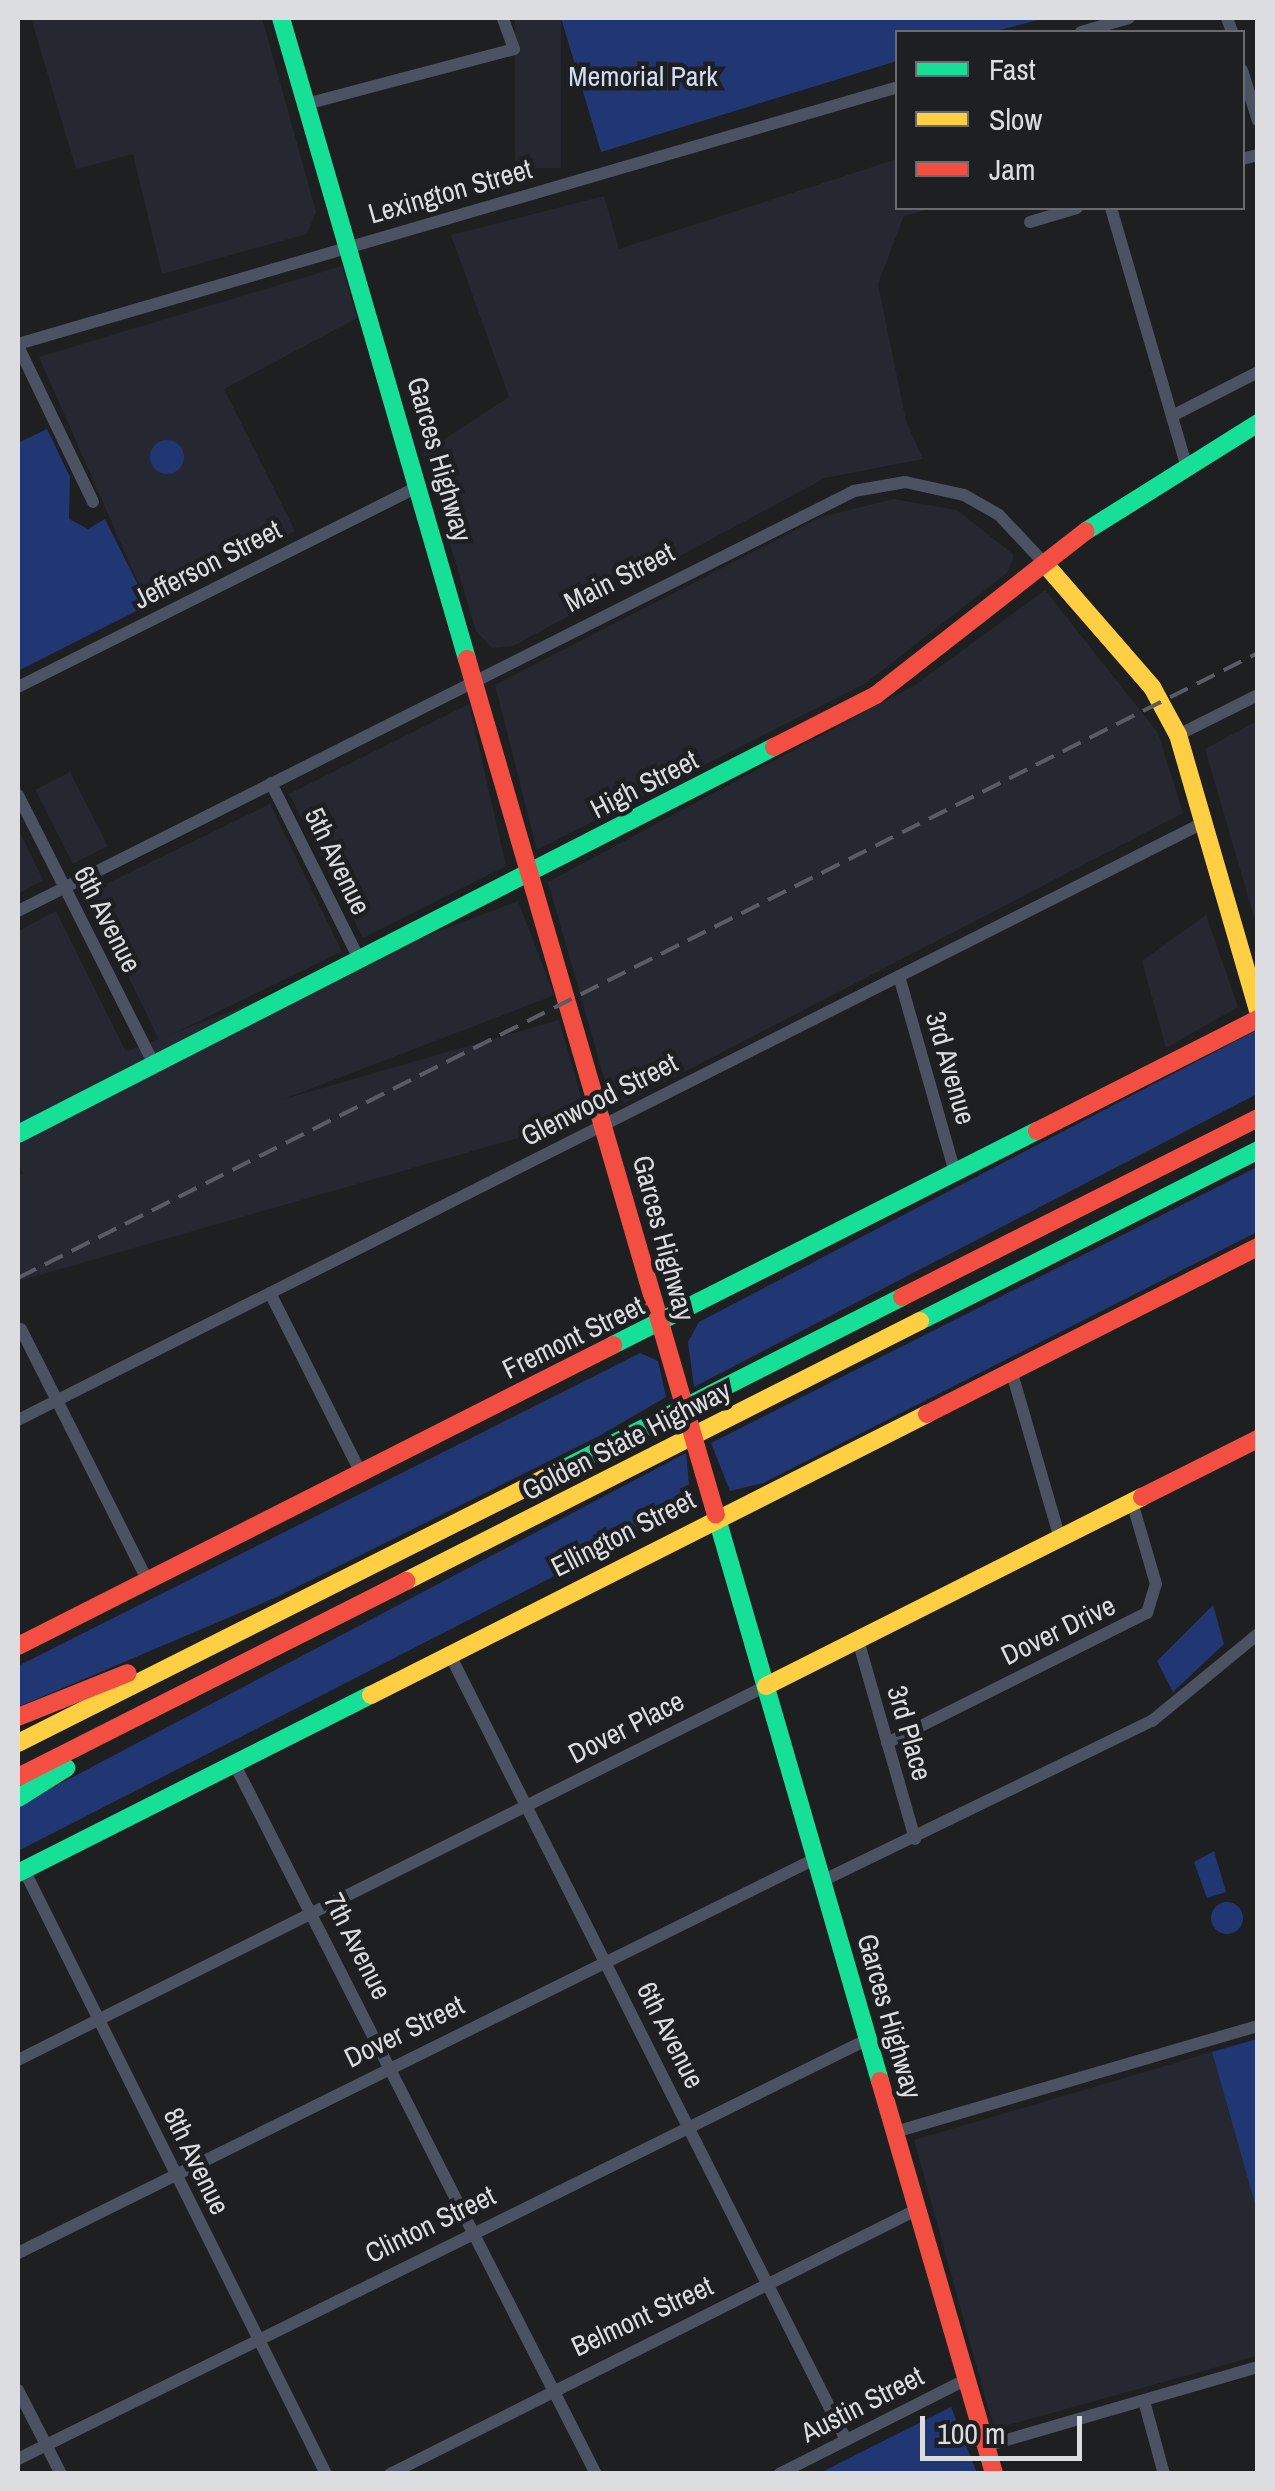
<!DOCTYPE html>
<html>
<head>
<meta charset="utf-8">
<style>
  body { margin:0 }
  #map { position:relative; width:1275px; height:2491px; overflow:hidden; background:#1e1f21; font-family:"Archivo Narrow",sans-serif }
  div>[style] { position:absolute }
  [style*='--x'] { left:calc(var(--x)*1px); top:calc(var(--y)*1px); width:calc(var(--w)*1px); rotate:calc(var(--a)*1deg) }
  .built>* { inset:0; background:#252830; transform-origin:0 0 }
  .green>* { inset:0; background:#213773 }
  .round { border-radius:50% }
  .street>* { height:12px; margin:-6px; padding:0 6px; transform-origin:6px; border-radius:6px; background:#4c5261 }
  .fast>* { height:18px; margin:-9px; padding:0 9px; transform-origin:9px; border-radius:9px; background:#16e098 }
  .slow>* { height:18px; margin:-9px; padding:0 9px; transform-origin:9px; border-radius:9px; background:#ffcf43 }
  .jam>* { height:18px; margin:-9px; padding:0 9px; transform-origin:9px; border-radius:9px; background:#f24e42 }
  .rail>* { height:4px; margin-top:-2px; transform-origin:0; background:repeating-linear-gradient(90deg,#595c64 0 20px,transparent 0 30px) }
  span { translate:-50% -50%; white-space:nowrap; text-align:center; line-height:1.15; -webkit-text-stroke:9px #1d1f22; paint-order:stroke }
  .park-label { font-size:28px; color:#d3ddf3 }
  .street-label { font-size:28px; color:#dcdde0 }
  .frame { position:absolute; inset:0; border:20px solid #dcdde0; pointer-events:none }
  .legend { position:absolute; left:895px; top:30px; width:350px; height:180px; box-sizing:border-box; background:#1d1f22; border:2px solid #696b6e; margin:0; padding:12px 18px; list-style:none; font-size:30px; color:#dcdde0 }
  .legend li { display:flex; align-items:center; gap:20px; height:50px }
  .legend b { width:50px; border:2px solid #696b6e }
  .scale { position:absolute; left:920px; top:2416px; width:162px; height:45px; box-sizing:border-box; border:5px solid #dcdde0; border-top:0; padding-left:12px; font-size:30px; line-height:35px; white-space:nowrap; color:#dcdde0; -webkit-text-stroke:8px #1d1f22; paint-order:stroke }
</style>
</head>
<body>
<div id="map">
  <div class="built">
    <i style="clip-path:polygon(31px 18px,262px 18px,316px 212px,307px 234px,162px 274px,133px 154px,76px 169px)"></i>
    <i style="left:515px;top:18px;width:46px;height:150px"></i>
    <i style="clip-path:polygon(897px 159px,898px 208px,933px 208px,904px 216px,878px 284px,906px 421px,923px 459px,825px 478px,513px 646px,492px 648px,476px 631px,423px 453px,509px 397px,451px 235px,604px 196px,619px 249px)"></i>
    <i style="clip-path:polygon(342px 266px,357px 318px,224px 389px,295px 531px,148px 605px,39px 357px)"></i>
    <i style="clip-path:polygon(894px 499px,957px 510px,1014px 555px,1008px 572px,866px 683px,537px 850px,495px 685px,821px 517px)"></i>
    <i style="clip-path:polygon(1045px 590px,1158px 733px,1183px 813px,613px 1109px,548px 882px,915px 685px)"></i>
    <i style="clip-path:polygon(469px 704px,506px 866px,363px 938px,289px 794px)"></i>
    <i style="clip-path:polygon(1257px 721px,1257px 927px,1205px 749px)"></i>
    <i style="left:70px;top:772px;width:83px;height:39px;rotate:63deg"></i>
    <i style="left:270px;top:804px;width:164px;height:203px;rotate:64deg"></i>
    <i style="clip-path:polygon(18px 828px,43px 880px,18px 894px)"></i>
    <i style="left:518px;top:901px;width:101px;height:560px;rotate:69deg"></i>
    <i style="clip-path:polygon(56px 911px,127px 1054px,18px 1112px,18px 931px)"></i>
    <i style="clip-path:polygon(1206px 915px,1238px 1007px,1166px 1048px,1142px 961px)"></i>
    <i style="left:559px;top:1020px;width:102px;height:607px;rotate:74deg"></i>
    <i style="clip-path:polygon(1212px 2052px,1257px 2211px,1257px 2356px,994px 2429px,914px 2140px)"></i>
  </div>
  <div class="green">
    <i style="clip-path:polygon(561px 18px,1046px 18px,992px 32px,898px 32px,897px 61px,601px 152px)"></i>
    <i style="clip-path:polygon(47px 429px,70px 477px,69px 519px,88px 529px,105px 519px,148px 605px,18px 671px,18px 443px)"></i>
    <i class="round" style="left:150px;top:440px;width:34px;height:34px"></i>
    <i style="clip-path:polygon(1257px 1030px,1257px 1094px,694px 1387px,688px 1342px,699px 1322px)"></i>
    <i style="clip-path:polygon(1257px 1167px,1257px 1232px,763px 1483px,730px 1491px,711px 1443px)"></i>
    <i style="clip-path:polygon(640px 1353px,658px 1361px,666px 1397px,599px 1436px,277px 1597px,18px 1707px,18px 1666px)"></i>
    <i style="clip-path:polygon(686px 1453px,691px 1506px,18px 1851px,18px 1806px)"></i>
    <i style="clip-path:polygon(1213px 1605px,1224px 1644px,1173px 1692px,1157px 1661px)"></i>
    <i style="clip-path:polygon(1214px 1851px,1226px 1892px,1207px 1898px,1194px 1862px)"></i>
    <i class="round" style="left:1211px;top:1902px;width:32px;height:32px"></i>
    <i style="clip-path:polygon(1257px 2039px,1258px 2039px,1257px 2211px,1212px 2052px)"></i>
    <i style="clip-path:polygon(951px 2407px,977px 2473px,820px 2473px,917px 2424px)"></i>
  </div>
  <div class="street">
    <i style="--x:1227;--y:18;--w:15;--a:70"></i>
    <i style="--x:1081;--y:32;--w:50;--a:-16.3"></i>
    <i style="--x:1242;--y:70;--w:53;--a:72.6"></i>
    <i style="--x:310;--y:103;--w:211;--a:-14.8"></i>
    <i style="--x:514;--y:49;--w:33;--a:-110"></i>
    <i style="--x:1242;--y:159;--w:16;--a:-14"></i>
    <i style="--x:1111;--y:208;--w:264;--a:73.7"></i>
    <i style="--x:1030;--y:222;--w:49;--a:-16.6"></i>
    <i style="--x:18;--y:344;--w:917;--a:-16.28"></i>
    <i style="--x:18;--y:346;--w:173;--a:64.3"></i>
    <i style="--x:1172;--y:416;--w:97;--a:-27.1"></i>
    <i style="--x:18;--y:687;--w:449;--a:-26.6"></i>
    <i style="--x:1178;--y:735;--w:89;--a:-26.6"></i>
    <i style="--x:271;--y:783;--w:199;--a:63.4"></i>
    <i style="--x:18;--y:795;--w:304;--a:63.2"></i>
    <i style="--x:18;--y:911;--w:936;--a:-26.67"></i>
    <i style="--x:854;--y:491;--w:52;--a:-10"></i>
    <i style="--x:905;--y:482;--w:60;--a:12.4"></i>
    <i style="--x:964;--y:495;--w:40;--a:29.7"></i>
    <i style="--x:999;--y:515;--w:67;--a:46.8"></i>
    <i style="--x:899;--y:976;--w:205;--a:74.1"></i>
    <i style="--x:270;--y:1293;--w:199;--a:63.2"></i>
    <i style="--x:21;--y:1329;--w:280;--a:63.3"></i>
    <i style="--x:1011;--y:1370;--w:176;--a:73.8"></i>
    <i style="--x:18;--y:1420;--w:1327;--a:-26.74"></i>
    <i style="--x:858;--y:1640;--w:207;--a:74"></i>
    <i style="--x:449;--y:1653;--w:881;--a:63.23"></i>
    <i style="--x:887;--y:1743;--w:291;--a:-26.6"></i>
    <i style="--x:1147;--y:1613;--w:30;--a:-73"></i>
    <i style="--x:1156;--y:1584;--w:85;--a:-106.3"></i>
    <i style="--x:234;--y:1763;--w:798;--a:63.02"></i>
    <i style="--x:24;--y:1870;--w:675;--a:63.43"></i>
    <i style="--x:822;--y:1881;--w:367;--a:-25.9"></i>
    <i style="--x:1152;--y:1721;--w:137;--a:-39.4"></i>
    <i style="--x:18;--y:2060;--w:836;--a:-26.57"></i>
    <i style="--x:895;--y:2132;--w:378;--a:-16.3"></i>
    <i style="--x:18;--y:2253;--w:889;--a:-26.31"></i>
    <i style="--x:18;--y:2390;--w:94;--a:62.9"></i>
    <i style="--x:1144;--y:2401;--w:76;--a:74.7"></i>
    <i style="--x:986;--y:2446;--w:283;--a:-16.2"></i>
    <i style="--x:18;--y:2459;--w:948;--a:-26.29"></i>
    <i style="--x:390;--y:2474;--w:591;--a:-26.65"></i>
    <i style="--x:779;--y:2474;--w:211;--a:-26.8"></i>
  </div>
  <div class="fast">
    <i style="--x:281;--y:18;--w:667;--a:73.82"></i>
    <i style="--x:1086;--y:531;--w:203;--a:-32.1"></i>
    <i style="--x:18;--y:1134;--w:849;--a:-27.11"></i>
    <i style="--x:920;--y:1321;--w:379;--a:-26.8"></i>
    <i style="--x:613;--y:1345;--w:475;--a:-26.8"></i>
    <i style="--x:557;--y:1472;--w:387;--a:-26.9"></i>
    <i style="--x:716;--y:1515;--w:589;--a:73.84"></i>
    <i style="--x:18;--y:1798;--w:57;--a:-32"></i>
    <i style="--x:18;--y:1873;--w:395;--a:-26.8"></i>
  </div>
  <div class="slow">
    <i style="--x:1045;--y:564;--w:163;--a:49"></i>
    <i style="--x:1152;--y:687;--w:55;--a:61.6"></i>
    <i style="--x:1178;--y:735;--w:286;--a:73.8"></i>
    <i style="--x:406;--y:1581;--w:576;--a:-26.83"></i>
    <i style="--x:766;--y:1686;--w:421;--a:-26.7"></i>
    <i style="--x:371;--y:1695;--w:623;--a:-26.81"></i>
    <i style="--x:18;--y:1743;--w:603;--a:-26.69"></i>
  </div>
  <div class="jam">
    <i style="--x:467;--y:659;--w:891;--a:73.78"></i>
    <i style="--x:774;--y:747;--w:114;--a:-27"></i>
    <i style="--x:876;--y:695;--w:266;--a:-38"></i>
    <i style="--x:1037;--y:1131;--w:248;--a:-26.9"></i>
    <i style="--x:902;--y:1297;--w:398;--a:-26.7"></i>
    <i style="--x:927;--y:1414;--w:371;--a:-26.8"></i>
    <i style="--x:1142;--y:1497;--w:130;--a:-26.6"></i>
    <i style="--x:18;--y:1646;--w:667;--a:-26.83"></i>
    <i style="--x:18;--y:1717;--w:118;--a:-21.8"></i>
    <i style="--x:18;--y:1777;--w:435;--a:-26.8"></i>
    <i style="--x:880;--y:2081;--w:409;--a:73.8"></i>
  </div>
  <div class="rail">
    <i style="--x:18;--y:1278;--w:1389;--a:-26.75"></i>
  </div>
  <div class="park-label">
    <span style="left:643px;top:76px">Memorial Park</span>
  </div>
  <div class="street-label">
    <span style="left:450px;top:191px;rotate:-16deg">Lexington Street</span>
    <span style="left:440px;top:459px;rotate:74deg">Garces Highway</span>
    <span style="left:207px;top:564px;rotate:-27deg">Jefferson Street</span>
    <span style="left:619px;top:577px;rotate:-27deg">Main Street</span>
    <span style="left:644px;top:784px;rotate:-27deg">High Street</span>
    <span style="left:338px;top:861px;rotate:64deg">5th Avenue</span>
    <span style="left:108px;top:919px;rotate:63deg">6th Avenue</span>
    <span style="left:951px;top:1068px;rotate:74deg">3rd Avenue</span>
    <span style="left:599px;top:1099px;rotate:-27deg">Glenwood Street</span>
    <span style="left:664px;top:1238px;rotate:75deg">Garces Highway</span>
    <span style="left:573px;top:1337px;rotate:-26deg">Fremont Street</span>
    <span style="left:626px;top:1440px;rotate:-27deg">Golden State Highway</span>
    <span style="left:623px;top:1533px;rotate:-27deg">Ellington Street</span>
    <span style="left:1058px;top:1630px;rotate:-26deg">Dover Drive</span>
    <span style="left:626px;top:1727px;rotate:-27deg">Dover Place</span>
    <span style="left:910px;top:1733px;rotate:74deg">3rd Place</span>
    <span style="left:358px;top:1946px;rotate:63deg">7th Avenue</span>
    <span style="left:890px;top:2016px;rotate:74deg">Garces Highway</span>
    <span style="left:404px;top:2031px;rotate:-26deg">Dover Street</span>
    <span style="left:671px;top:2035px;rotate:63deg">6th Avenue</span>
    <span style="left:197px;top:2161px;rotate:64deg">8th Avenue</span>
    <span style="left:430px;top:2224px;rotate:-26deg">Clinton Street</span>
    <span style="left:642px;top:2316px;rotate:-25deg">Belmont Street</span>
    <span style="left:862px;top:2404px;rotate:-27deg">Austin Street</span>
  </div>
  <div class="frame"></div>
  <ul class="legend">
  <li><b style="height:12px;background:#16e098"></b>Fast</li>
  <li><b style="height:12px;background:#ffcf43"></b>Slow</li>
  <li><b style="height:12px;background:#f24e42"></b>Jam</li>
  </ul>
  <div class="scale">100 m</div>
</div>
</body>
</html>
